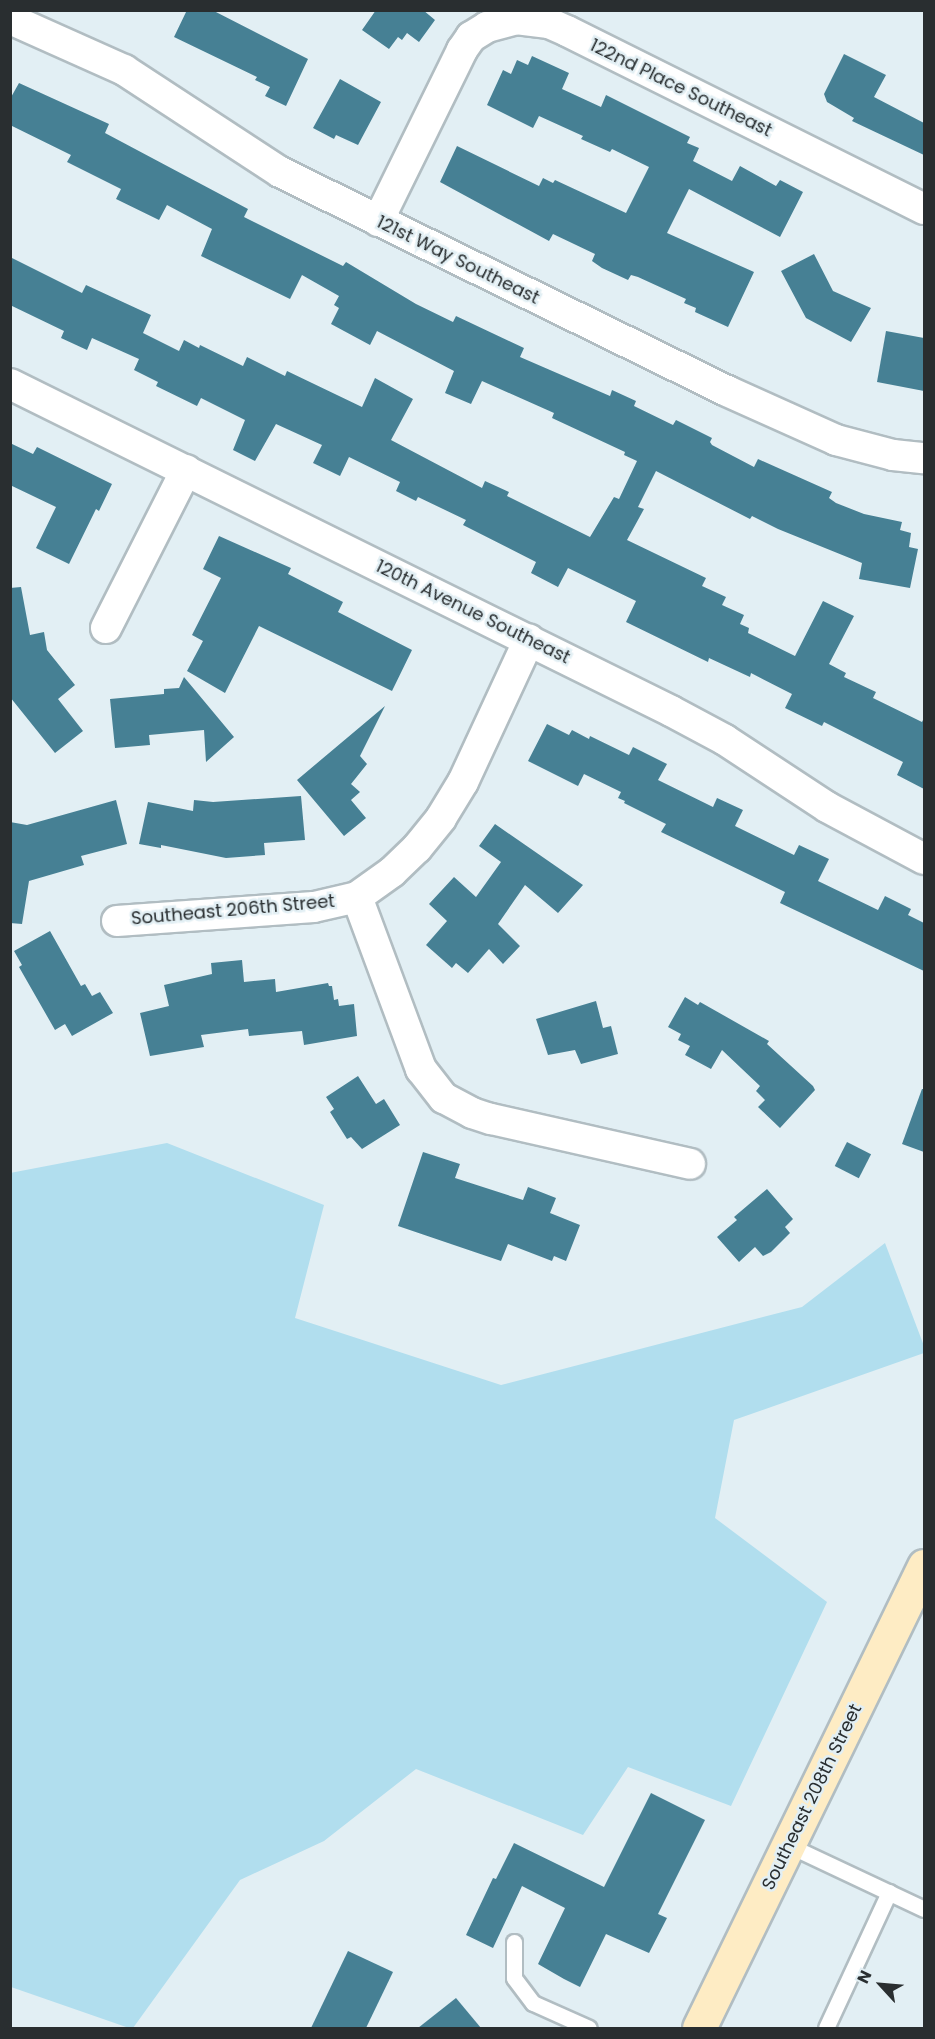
<!DOCTYPE html>
<html>
<head>
<meta charset="utf-8">
<style>
  body { margin:0 }
  #map { position:relative; width:935px; height:2039px; overflow:hidden; background:#e2eff4; font-family:Poppins,sans-serif }
  div>[style] { position:absolute }
  [style*='--x'] { left:calc(var(--x)*1px); top:calc(var(--y)*1px); width:calc(var(--w)*1px); rotate:calc(var(--a)*1deg) }
  .green>* { inset:0; background:#b1deee }
  .building>* { inset:0; background:#468094; transform-origin:0 0 }
  .roads { filter:drop-shadow(2px 0 #b1bdc2) drop-shadow(-2px 0 #b1bdc2) drop-shadow(0 2px #b1bdc2) drop-shadow(0 -2px #b1bdc2) }
  .lane>* { height:15px; margin:-7.5px; padding:0 7.5px; transform-origin:7.5px; border-radius:7.5px; background:#fff }
  .street>* { height:30px; margin:-15px; padding:0 15px; transform-origin:15px; border-radius:15px; background:#fff }
  .secondary>* { height:33px; margin:-16.5px; padding:0 16.5px; transform-origin:16.5px; border-radius:16.5px; background:#feecc4 }
  span { translate:-50% -50%; white-space:nowrap; text-align:center; line-height:1.15; -webkit-text-stroke:5px #e2eff4; paint-order:stroke }
  .street-label { font-size:18px; color:#292e30 }
  .frame { position:absolute; inset:0; border:12px solid #292e30; pointer-events:none }
  .north { position:absolute; left:851px; top:1955px; width:60px; height:60px; -webkit-text-stroke:4px #e2eff4; paint-order:stroke; rotate:296deg; font-size:16px; font-weight:700; line-height:24px; text-align:center; color:#292e30 }
  .north::after { content:''; display:block; margin:auto; width:21px; height:27px; background:#292e30; clip-path:polygon(50% 0,100% 100%,50% 72%,0 100%) }
</style>
</head>
<body>
<div id="map">
  <div class="green">
    <i style="clip-path:polygon(167px 1143px,324px 1205px,295px 1318px,501px 1385px,802px 1307px,885px 1243px,924px 1346px,924px 1353px,734px 1420px,715px 1518px,827px 1602px,731px 1806px,628px 1767px,583px 1835px,416px 1769px,324px 1841px,240px 1880px,133px 2028px,129px 2028px,11px 1987px,10px 1173px)"></i>
  </div>
  <div class="building">
    <i style="clip-path:polygon(187px 10px,212px 10px,308px 59px,286px 106px,265px 96px,270px 87px,255px 80px,257px 77px,174px 37px)"></i>
    <i style="clip-path:polygon(376px 10px,423px 10px,435px 20px,419px 42px,407px 33px,402px 40px,398px 37px,389px 49px,362px 30px)"></i>
    <i style="clip-path:polygon(844px 54px,886px 75px,874px 97px,924px 123px,924px 155px,852px 121px,854px 118px,827px 102px,824px 94px)"></i>
    <i style="clip-path:polygon(532px 56px,569px 73px,562px 89px,601px 107px,606px 95px,690px 137px,687px 143px,699px 148px,693px 161px,732px 181px,740px 166px,776px 186px,780px 180px,803px 192px,780px 237px,689px 189px,667px 233px,754px 272px,728px 327px,695px 312px,696px 308px,684px 303px,686px 299px,638px 277px,631px 275px,628px 280px,602px 268px,592px 261px,595px 254px,553px 234px,549px 241px,440px 182px,457px 146px,539px 186px,543px 178px,553px 183px,555px 180px,626px 213px,649px 167px,612px 149px,610px 152px,581px 139px,583px 136px,539px 116px,533px 128px,487px 105px,503px 70px,511px 74px,517px 60px,528px 65px)"></i>
    <i style="clip-path:polygon(340px 79px,381px 102px,358px 145px,336px 135px,334px 139px,313px 128px)"></i>
    <i style="clip-path:polygon(19px 83px,109px 124px,105px 133px,248px 209px,244px 217px,343px 266px,346px 262px,416px 304px,453px 322px,456px 316px,524px 348px,520px 357px,610px 396px,612px 390px,636px 401px,634px 406px,673px 425px,676px 420px,712px 438px,710px 442px,712px 445px,754px 467px,758px 459px,832px 492px,829px 498px,836px 503px,864px 514px,902px 522px,900px 530px,911px 533px,909px 547px,918px 549px,910px 588px,859px 579px,862px 563px,778px 529px,752px 516px,750px 519px,656px 471px,638px 507px,644px 509px,627px 540px,706px 578px,702px 586px,726px 597px,722px 605px,744px 615px,740px 624px,749px 628px,748px 633px,795px 656px,823px 601px,854px 616px,829px 664px,846px 673px,844px 677px,876px 692px,873px 698px,922px 722px,924px 718px,924px 789px,897px 775px,903px 762px,824px 722px,822px 726px,785px 708px,792px 694px,751px 673px,750px 677px,709px 658px,708px 662px,626px 622px,636px 601px,568px 568px,558px 587px,531px 573px,536px 562px,463px 525px,466px 520px,418px 497px,416px 501px,396px 491px,400px 482px,349px 457px,340px 476px,313px 463px,322px 445px,276px 424px,255px 461px,233px 450px,245px 420px,201px 398px,197px 406px,156px 386px,158px 382px,134px 370px,139px 359px,92px 338px,87px 350px,61px 338px,64px 331px,10px 305px,10px 257px,82px 293px,86px 285px,151px 315px,143px 333px,179px 351px,184px 340px,199px 348px,200px 345px,243px 366px,247px 357px,285px 376px,287px 371px,362px 407px,375px 378px,413px 399px,391px 440px,482px 488px,485px 481px,509px 492px,507px 496px,590px 537px,614px 497px,619px 499px,637px 461px,624px 455px,625px 452px,552px 418px,554px 413px,482px 381px,471px 404px,445px 393px,454px 371px,377px 331px,370px 345px,331px 324px,339px 308px,334px 305px,339px 296px,302px 275px,290px 299px,201px 256px,212px 229px,167px 205px,159px 220px,116px 199px,121px 189px,67px 162px,71px 155px,10px 125px,10px 99px)"></i>
    <i style="clip-path:polygon(814px 254px,833px 291px,871px 308px,851px 342px,806px 318px,781px 271px)"></i>
    <i style="clip-path:polygon(886px 331px,924px 338px,924px 391px,877px 382px)"></i>
    <i style="clip-path:polygon(10px 443px,33px 454px,37px 447px,112px 484px,99px 511px,96px 509px,69px 564px,36px 548px,56px 507px,10px 485px)"></i>
    <i style="clip-path:polygon(219px 536px,291px 568px,288px 574px,343px 602px,338px 612px,412px 650px,392px 691px,259px 626px,225px 693px,187px 671px,203px 641px,192px 635px,221px 578px,203px 569px)"></i>
    <i style="clip-path:polygon(21px 587px,30px 635px,44px 632px,47px 650px,75px 685px,58px 699px,83px 731px,55px 753px,10px 697px,10px 588px)"></i>
    <i style="clip-path:polygon(184px 677px,234px 737px,206px 762px,204px 730px,149px 735px,150px 745px,115px 748px,110px 699px,164px 694px,164px 689px,179px 688px)"></i>
    <i style="clip-path:polygon(385px 706px,360px 756px,367px 764px,351px 784px,360px 792px,351px 800px,366px 818px,344px 836px,297px 780px)"></i>
    <i style="clip-path:polygon(547px 724px,569px 735px,572px 730px,589px 739px,590px 736px,629px 755px,633px 747px,667px 764px,658px 780px,713px 807px,717px 798px,743px 810px,735px 826px,794px 855px,799px 845px,829px 859px,818px 881px,878px 910px,885px 896px,911px 909px,908px 915px,924px 923px,924px 971px,780px 903px,785px 892px,661px 832px,666px 824px,624px 803px,625px 801px,618px 798px,621px 792px,584px 774px,578px 786px,528px 761px)"></i>
    <i style="clip-path:polygon(301px 796px,305px 840px,264px 843px,265px 855px,226px 858px,161px 845px,161px 848px,139px 844px,148px 802px,193px 811px,194px 800px,213px 802px)"></i>
    <i style="clip-path:polygon(116px 800px,127px 844px,81px 856px,84px 865px,29px 881px,22px 924px,10px 923px,10px 822px,27px 825px)"></i>
    <i style="clip-path:polygon(495px 824px,583px 885px,558px 913px,525px 885px,498px 924px,520px 946px,503px 964px,489px 949px,468px 973px,456px 963px,452px 968px,426px 945px,447px 921px,429px 904px,454px 877px,476px 897px,501px 862px,479px 846px)"></i>
    <i style="clip-path:polygon(50px 931px,81px 986px,85px 984px,92px 996px,100px 992px,113px 1013px,72px 1036px,65px 1024px,55px 1030px,19px 967px,22px 965px,14px 951px)"></i>
    <i style="clip-path:polygon(242px 960px,244px 982px,275px 979px,276px 992px,328px 983px,329px 986px,332px 986px,334px 1000px,338px 999px,339px 1006px,354px 1004px,357px 1036px,304px 1045px,302px 1031px,249px 1036px,248px 1029px,201px 1035px,204px 1047px,150px 1056px,140px 1013px,169px 1006px,164px 985px,212px 974px,211px 963px)"></i>
    <i style="clip-path:polygon(685px 997px,698px 1005px,700px 1002px,769px 1041px,767px 1044px,813px 1086px,815px 1090px,780px 1128px,758px 1107px,765px 1100px,756px 1091px,760px 1086px,722px 1050px,711px 1069px,685px 1055px,690px 1046px,678px 1040px,681px 1034px,668px 1027px)"></i>
    <i style="clip-path:polygon(596px 1001px,603px 1028px,611px 1026px,618px 1054px,581px 1064px,575px 1050px,548px 1055px,536px 1019px)"></i>
    <i style="clip-path:polygon(358px 1076px,376px 1104px,384px 1099px,400px 1125px,362px 1149px,351px 1137px,347px 1139px,330px 1112px,334px 1109px,326px 1097px)"></i>
    <i style="clip-path:polygon(922px 1089px,924px 1089px,924px 1152px,902px 1144px)"></i>
    <i style="left:847px;top:1142px;width:27px;height:27px;rotate:27deg"></i>
    <i style="clip-path:polygon(423px 1152px,460px 1164px,455px 1178px,523px 1200px,528px 1187px,556px 1198px,550px 1213px,580px 1225px,566px 1261px,554px 1256px,552px 1261px,508px 1244px,501px 1261px,398px 1226px)"></i>
    <i style="clip-path:polygon(767px 1189px,793px 1219px,785px 1227px,790px 1233px,771px 1252px,763px 1256px,755px 1247px,739px 1262px,717px 1237px,737px 1220px,734px 1217px)"></i>
    <i style="clip-path:polygon(651px 1793px,705px 1820px,658px 1914px,667px 1918px,649px 1953px,606px 1934px,580px 1987px,564px 1979px,538px 1964px,565px 1908px,522px 1886px,493px 1948px,466px 1935px,493px 1878px,496px 1879px,514px 1843px,604px 1887px)"></i>
    <i style="clip-path:polygon(348px 1951px,393px 1972px,366px 2028px,311px 2028px)"></i>
    <i style="clip-path:polygon(456px 1998px,481px 2028px,418px 2028px)"></i>
  </div>
  <div class="roads">
    <div class="lane">
      <i style="--x:788;--y:1845;--w:150;--a:25.2"></i>
      <i style="--x:514;--y:1942;--w:36;--a:90"></i>
      <i style="--x:514;--y:1978;--w:31;--a:53"></i>
      <i style="--x:533;--y:2003;--w:61;--a:24.1"></i>
      <i style="--x:826;--y:2028;--w:150;--a:-65.1"></i>
    </div>
    <div class="street">
      <i style="--x:10;--y:19;--w:125;--a:24.1"></i>
      <i style="--x:124;--y:70;--w:186;--a:33.2"></i>
      <i style="--x:280;--y:172;--w:498;--a:26.1"></i>
      <i style="--x:727;--y:391;--w:120;--a:24.2"></i>
      <i style="--x:836;--y:440;--w:59;--a:14.7"></i>
      <i style="--x:893;--y:455;--w:31;--a:6"></i>
      <i style="--x:378;--y:221;--w:191;--a:-63.8"></i>
      <i style="--x:462;--y:50;--w:16;--a:-55"></i>
      <i style="--x:471;--y:37;--w:19;--a:-32"></i>
      <i style="--x:487;--y:27;--w:30;--a:-15"></i>
      <i style="--x:516;--y:19;--w:33;--a:7"></i>
      <i style="--x:549;--y:23;--w:20;--a:24"></i>
      <i style="--x:567;--y:31;--w:399;--a:26.5"></i>
      <i style="--x:10;--y:384;--w:737;--a:26.32"></i>
      <i style="--x:671;--y:711;--w:61;--a:28.2"></i>
      <i style="--x:725;--y:740;--w:122;--a:33.3"></i>
      <i style="--x:827;--y:807;--w:110;--a:28.2"></i>
      <i style="--x:106;--y:628;--w:177;--a:-63.1"></i>
      <i style="--x:357;--y:897;--w:184;--a:69.6"></i>
      <i style="--x:421;--y:1069;--w:37;--a:52"></i>
      <i style="--x:444;--y:1098;--w:32;--a:28"></i>
      <i style="--x:472;--y:1113;--w:20;--a:18"></i>
      <i style="--x:491;--y:1119;--w:204;--a:12.7"></i>
      <i style="--x:117;--y:921;--w:197;--a:-4.1"></i>
      <i style="--x:314;--y:907;--w:44;--a:-13.1"></i>
      <i style="--x:357;--y:897;--w:43;--a:-35.5"></i>
      <i style="--x:392;--y:872;--w:35;--a:-44"></i>
      <i style="--x:417;--y:848;--w:38;--a:-51"></i>
      <i style="--x:441;--y:818;--w:42;--a:-58.6"></i>
      <i style="--x:463;--y:782;--w:157;--a:-65.1"></i>
    </div>
    <div class="secondary">
      <i style="--x:699;--y:2028;--w:514;--a:-64.03"></i>
    </div>
  </div>
  <div class="street-label">
    <span style="left:681px;top:88px;rotate:26deg">122nd Place Southeast</span>
    <span style="left:458px;top:260px;rotate:26deg">121st Way Southeast</span>
    <span style="left:473px;top:612px;rotate:26deg">120th Avenue Southeast</span>
    <span style="left:233px;top:910px;rotate:-5deg">Southeast 206th Street</span>
    <span style="left:812px;top:1797px;rotate:-64deg">Southeast 208th Street</span>
  </div>
  <div class="frame"></div>
  <div class="north">N</div>
</div>
</body>
</html>
